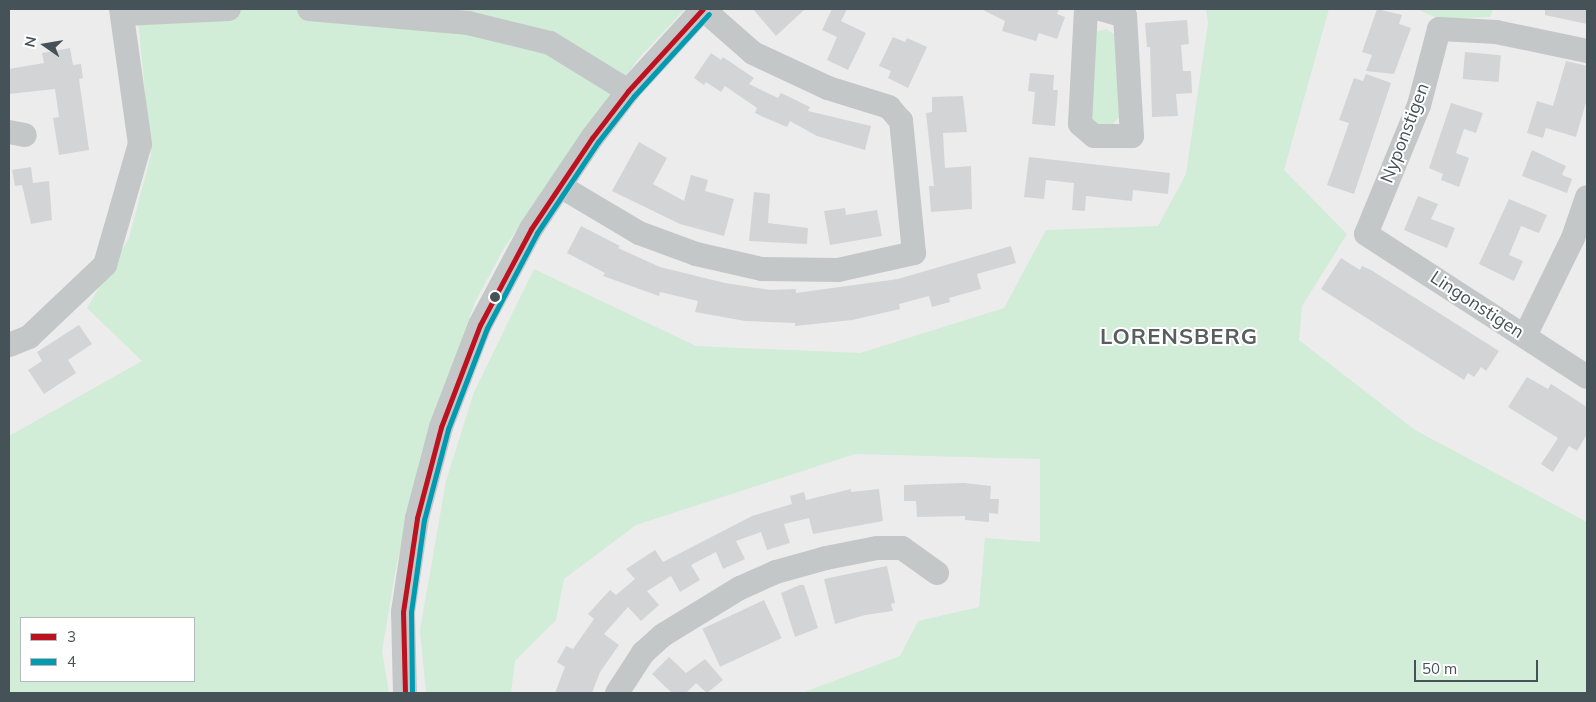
<!DOCTYPE html>
<html>
<head>
<meta charset="utf-8">
<style>
  body { margin:0 }
  #map { position:relative; width:1596px; height:702px; overflow:hidden; background:#edecec; font-family:Mulish,sans-serif }
  div>[style] { position:absolute }
  [style*='--x'] { left:calc(var(--x)*1px); top:calc(var(--y)*1px); width:calc(var(--w)*1px); rotate:calc(var(--a)*1deg) }
  .green>* { inset:0; background:#d1ecd7 }
  .building>* { inset:0; background:#d3d4d5; transform-origin:0 0 }
  .minor>* { height:24px; margin:-12px; padding:0 12px; transform-origin:12px; border-radius:12px; background:#c4c7c8 }
  .bus-1>* { height:5px; margin:-2.5px; padding:0 2.5px; transform-origin:2.5px; border-radius:2.5px; background:#bd1220 }
  .bus-2>* { height:5px; margin:-2.5px; padding:0 2.5px; transform-origin:2.5px; border-radius:2.5px; background:#009ab1 }
  .dots>* { width:14px; height:14px; translate:-50% -50%; box-sizing:border-box; border:2px solid #fff; border-radius:50% }
  span { translate:-50% -50%; white-space:nowrap; text-align:center; line-height:1.15; -webkit-text-stroke:4px #fff; paint-order:stroke }
  .street-label { font-size:18px; color:#455258 }
  .district-label { font-size:22px; color:#595d60; font-weight:700; letter-spacing:1px }
  .frame { position:absolute; inset:0; border:10px solid #455258; pointer-events:none }
  .legend { position:absolute; left:20px; top:617px; width:175px; height:65px; box-sizing:border-box; background:#fff; border:1px solid #b5babc; margin:0; padding:6px 9px; list-style:none; font-size:15px; color:#455258 }
  .legend li { display:flex; align-items:center; gap:10px; height:25px }
  .legend b { width:25px; border:1px solid #b5babc }
  .north { position:absolute; left:20px; top:20px; width:50px; height:50px; -webkit-text-stroke:4px #fff; paint-order:stroke; rotate:283deg; font-size:14px; font-weight:700; line-height:20px; text-align:center; color:#455258 }
  .north::after { content:''; display:block; margin:auto; width:18px; height:22px; background:#455258; clip-path:polygon(50% 0,100% 100%,50% 72%,0 100%) }
  .scale { position:absolute; left:1414px; top:660px; width:124px; height:22px; box-sizing:border-box; border:2px solid #455258; border-top:0; padding-left:6px; font-size:15px; line-height:18px; white-space:nowrap; color:#455258; -webkit-text-stroke:4px #fff; paint-order:stroke }
</style>
</head>
<body>
<div id="map">
  <div class="green">
    <i style="clip-path:polygon(evenodd,137px 9px,685px 9px,639px 58px,504px 248px,475px 302px,426px 440px,397px 562px,382px 651px,389px 693px,9px 693px,9px 436px,142px 361px,87px 308px,129px 238px,151px 155px,137px 9px,21px 618px,194px 618px,194px 681px,21px 681px,21px 618px)"></i>
    <i style="clip-path:polygon(1206px 9px,1329px 9px,1284px 170px,1347px 234px,1302px 306px,1299px 340px,1415px 430px,1587px 522px,1587px 693px,802px 693px,900px 656px,918px 621px,979px 607px,985px 538px,1040px 542px,1040px 459px,855px 454px,636px 525px,564px 579px,556px 620px,515px 661px,511px 693px,426px 693px,420px 630px,446px 481px,474px 392px,534px 269px,696px 346px,860px 353px,1004px 308px,1046px 230px,1158px 226px,1186px 174px,1208px 23px)"></i>
    <i style="clip-path:polygon(1417px 9px,1493px 9px,1490px 17px,1439px 19px)"></i>
    <i style="clip-path:polygon(1106px 29px,1115px 35px,1121px 115px,1112px 125px,1098px 126px,1088px 114px,1095px 32px)"></i>
  </div>
  <div class="building">
    <i style="clip-path:polygon(753px 9px,805px 9px,776px 36px)"></i>
    <i style="clip-path:polygon(832px 9px,847px 9px,841px 21px,866px 33px,848px 70px,827px 60px,837px 37px,822px 30px)"></i>
    <i style="clip-path:polygon(981px 9px,1059px 9px,1057px 14px,1065px 17px,1057px 39px,1039px 33px,1036px 41px,1002px 31px,1005px 21px)"></i>
    <i style="clip-path:polygon(1377px 9px,1402px 15px,1399px 24px,1411px 28px,1394px 74px,1366px 71px,1372px 55px,1362px 52px)"></i>
    <i style="clip-path:polygon(1545px 9px,1587px 9px,1587px 24px,1545px 15px)"></i>
    <i style="clip-path:polygon(1187px 20px,1189px 44px,1181px 45px,1183px 71px,1191px 71px,1192px 93px,1176px 94px,1178px 116px,1152px 117px,1150px 47px,1147px 47px,1145px 23px)"></i>
    <i style="clip-path:polygon(893px 37px,905px 42px,907px 38px,927px 47px,908px 88px,888px 78px,891px 71px,879px 66px)"></i>
    <i style="clip-path:polygon(70px 48px,73px 65px,81px 64px,83px 78px,79px 79px,89px 150px,59px 155px,53px 118px,59px 117px,55px 89px,9px 94px,9px 69px,44px 63px,42px 53px)"></i>
    <i style="left:1465px;top:52px;width:36px;height:27px;rotate:5deg"></i>
    <i style="clip-path:polygon(711px 53px,721px 60px,723px 57px,754px 78px,749px 84px,778px 98px,781px 93px,810px 107px,808px 111px,871px 126px,865px 150px,817px 136px,790px 121px,787px 127px,768px 119px,755px 113px,757px 108px,725px 86px,721px 92px,706px 82px,704px 85px,694px 78px)"></i>
    <i style="clip-path:polygon(1566px 61px,1587px 66px,1587px 99px,1576px 137px,1546px 128px,1543px 138px,1527px 133px,1537px 101px,1553px 106px)"></i>
    <i style="clip-path:polygon(1030px 73px,1054px 75px,1053px 90px,1058px 90px,1055px 126px,1032px 124px,1035px 92px,1028px 91px)"></i>
    <i style="clip-path:polygon(1366px 74px,1391px 83px,1354px 194px,1327px 185px,1349px 123px,1339px 120px,1354px 78px,1363px 81px)"></i>
    <i style="clip-path:polygon(963px 96px,967px 132px,943px 133px,945px 168px,971px 166px,972px 209px,931px 212px,929px 186px,934px 186px,926px 113px,932px 112px,932px 97px)"></i>
    <i style="clip-path:polygon(1451px 103px,1483px 113px,1476px 133px,1464px 129px,1456px 153px,1469px 158px,1459px 187px,1441px 180px,1443px 174px,1429px 168px)"></i>
    <i style="clip-path:polygon(639px 142px,667px 158px,653px 184px,684px 201px,691px 175px,708px 180px,705px 191px,734px 199px,724px 236px,680px 224px,612px 191px)"></i>
    <i style="clip-path:polygon(1532px 150px,1566px 166px,1562px 175px,1572px 179px,1567px 193px,1522px 176px)"></i>
    <i style="clip-path:polygon(1029px 157px,1170px 173px,1168px 194px,1133px 190px,1132px 201px,1086px 196px,1085px 211px,1072px 210px,1074px 183px,1046px 180px,1044px 199px,1024px 197px)"></i>
    <i style="clip-path:polygon(31px 167px,33px 183px,49px 181px,52px 220px,31px 224px,22px 185px,15px 186px,12px 170px)"></i>
    <i style="clip-path:polygon(754px 192px,770px 194px,768px 223px,808px 228px,807px 244px,749px 241px)"></i>
    <i style="clip-path:polygon(1418px 196px,1438px 204px,1431px 219px,1455px 228px,1447px 248px,1404px 230px)"></i>
    <i style="clip-path:polygon(1509px 199px,1547px 215px,1539px 233px,1521px 226px,1509px 255px,1523px 261px,1514px 281px,1479px 264px)"></i>
    <i style="clip-path:polygon(845px 208px,846px 215px,877px 210px,882px 236px,830px 245px,824px 211px)"></i>
    <i style="clip-path:polygon(581px 226px,620px 246px,618px 248px,660px 267px,725px 283px,770px 290px,796px 289px,796px 293px,898px 279px,1011px 246px,1016px 263px,977px 274px,981px 289px,949px 298px,950px 302px,932px 307px,929px 296px,899px 304px,900px 309px,852px 320px,795px 326px,795px 323px,745px 321px,695px 312px,698px 301px,660px 292px,659px 296px,603px 276px,605px 273px,567px 253px)"></i>
    <i style="clip-path:polygon(1341px 258px,1360px 270px,1362px 266px,1371px 270px,1499px 351px,1486px 371px,1481px 367px,1474px 377px,1468px 373px,1464px 380px,1321px 289px)"></i>
    <i style="clip-path:polygon(79px 325px,92px 344px,68px 360px,76px 373px,44px 394px,28px 370px,42px 361px,37px 352px)"></i>
    <i style="clip-path:polygon(1527px 377px,1548px 389px,1551px 384px,1587px 407px,1587px 434px,1577px 451px,1569px 446px,1553px 472px,1541px 464px,1558px 438px,1508px 407px)"></i>
    <i style="clip-path:polygon(964px 483px,991px 486px,990px 499px,999px 499px,998px 514px,989px 513px,989px 522px,965px 520px,965px 516px,917px 517px,916px 501px,904px 501px,904px 485px)"></i>
    <i style="clip-path:polygon(851px 489px,851px 492px,879px 489px,883px 521px,813px 534px,809px 518px,784px 524px,790px 543px,767px 550px,761px 532px,736px 541px,745px 559px,723px 569px,716px 552px,691px 565px,700px 580px,680px 592px,671px 576px,647px 591px,659px 605px,641px 621px,628px 607px,604px 634px,619px 645px,600px 672px,592px 693px,555px 693px,565px 667px,557px 662px,566px 646px,573px 649px,594px 619px,588px 614px,610px 590px,616px 595px,635px 579px,626px 569px,655px 550px,663px 562px,752px 516px,792px 504px,790px 496px,804px 492px,806px 500px)"></i>
    <i style="clip-path:polygon(887px 566px,895px 603px,891px 604px,893px 611px,865px 615px,835px 624px,824px 579px)"></i>
    <i style="clip-path:polygon(800px 585px,804px 585px,818px 628px,795px 637px,781px 593px)"></i>
    <i style="left:764px;top:600px;width:42px;height:68px;rotate:65deg"></i>
    <i style="clip-path:polygon(669px 657px,686px 673px,705px 659px,723px 680px,707px 693px,696px 683px,686px 693px,672px 693px,652px 674px)"></i>
  </div>
  <div class="minor">
    <i style="--x:309;--y:9;--w:160;--a:5"></i>
    <i style="--x:468;--y:23;--w:84;--a:13.7"></i>
    <i style="--x:550;--y:43;--w:92;--a:31.6"></i>
    <i style="--x:1086;--y:9;--w:115;--a:93"></i>
    <i style="--x:1080;--y:124;--w:18;--a:41"></i>
    <i style="--x:1094;--y:136;--w:38;--a:0"></i>
    <i style="--x:1132;--y:136;--w:120;--a:-93.3"></i>
    <i style="--x:1125;--y:16;--w:25;--a:-164"></i>
    <i style="--x:123;--y:14;--w:106;--a:-2.7"></i>
    <i style="--x:1587;--y:51;--w:93;--a:-168.2"></i>
    <i style="--x:1496;--y:32;--w:57;--a:-177"></i>
    <i style="--x:1439;--y:29;--w:79;--a:104.7"></i>
    <i style="--x:1419;--y:105;--w:139;--a:112.3"></i>
    <i style="--x:1366;--y:234;--w:263;--a:32.9"></i>
    <i style="--x:9;--y:132;--w:16;--a:11"></i>
    <i style="--x:560;--y:186;--w:92;--a:30.7"></i>
    <i style="--x:639;--y:233;--w:61;--a:20.2"></i>
    <i style="--x:696;--y:254;--w:68;--a:12.8"></i>
    <i style="--x:762;--y:269;--w:76;--a:0.8"></i>
    <i style="--x:838;--y:270;--w:78;--a:-12.6"></i>
    <i style="--x:914;--y:253;--w:133;--a:-95.6"></i>
    <i style="--x:901;--y:121;--w:18;--a:-131"></i>
    <i style="--x:889;--y:107;--w:64;--a:-162.7"></i>
    <i style="--x:828;--y:88;--w:83;--a:-155"></i>
    <i style="--x:753;--y:53;--w:67;--a:-138.7"></i>
    <i style="--x:1525;--y:336;--w:109;--a:-63.9"></i>
    <i style="--x:1573;--y:238;--w:43;--a:-71.1"></i>
    <i style="--x:9;--y:345;--w:22;--a:-22"></i>
    <i style="--x:29;--y:337;--w:105;--a:-43.5"></i>
    <i style="--x:105;--y:265;--w:126;--a:-73.9"></i>
    <i style="--x:140;--y:144;--w:136;--a:-98"></i>
    <i style="--x:405;--y:693;--w:81;--a:-91.4"></i>
    <i style="--x:403;--y:612;--w:95;--a:-81.5"></i>
    <i style="--x:417;--y:518;--w:94;--a:-75.2"></i>
    <i style="--x:441;--y:427;--w:109;--a:-69.1"></i>
    <i style="--x:480;--y:325;--w:109;--a:-62"></i>
    <i style="--x:531;--y:229;--w:110;--a:-56.2"></i>
    <i style="--x:592;--y:138;--w:59;--a:-52.5"></i>
    <i style="--x:628;--y:91;--w:111;--a:-47.6"></i>
    <i style="--x:617;--y:693;--w:48;--a:-57"></i>
    <i style="--x:643;--y:653;--w:27;--a:-42"></i>
    <i style="--x:663;--y:635;--w:90;--a:-31.4"></i>
    <i style="--x:740;--y:588;--w:39;--a:-24"></i>
    <i style="--x:776;--y:572;--w:52;--a:-15.6"></i>
    <i style="--x:826;--y:558;--w:52;--a:-11.1"></i>
    <i style="--x:877;--y:548;--w:25;--a:0"></i>
    <i style="--x:902;--y:548;--w:43;--a:35.5"></i>
  </div>
  <div class="bus-1">
    <i style="--x:405;--y:693;--w:81;--a:-91.4"></i>
    <i style="--x:403;--y:612;--w:95;--a:-81.5"></i>
    <i style="--x:417;--y:518;--w:94;--a:-75.2"></i>
    <i style="--x:441;--y:427;--w:109;--a:-69.1"></i>
    <i style="--x:480;--y:325;--w:109;--a:-62"></i>
    <i style="--x:531;--y:229;--w:110;--a:-56.2"></i>
    <i style="--x:592;--y:138;--w:59;--a:-52.5"></i>
    <i style="--x:628;--y:91;--w:111;--a:-47.6"></i>
  </div>
  <div class="bus-2">
    <i style="--x:412;--y:693;--w:81;--a:-90.7"></i>
    <i style="--x:411;--y:612;--w:93;--a:-82"></i>
    <i style="--x:424;--y:520;--w:94;--a:-75.2"></i>
    <i style="--x:448;--y:429;--w:108;--a:-68.9"></i>
    <i style="--x:487;--y:328;--w:107;--a:-62.2"></i>
    <i style="--x:537;--y:233;--w:110;--a:-56.2"></i>
    <i style="--x:598;--y:142;--w:58;--a:-52"></i>
    <i style="--x:634;--y:96;--w:111;--a:-47.6"></i>
  </div>
  <div class="dots">
    <i style="left:495px;top:297px;background:#455258"></i>
  </div>
  <div class="street-label">
    <span style="left:1405px;top:133px;rotate:-69deg">Nyponstigen</span>
    <span style="left:1477px;top:305px;rotate:33deg">Lingonstigen</span>
  </div>
  <div class="district-label">
    <span style="left:1179px;top:337px">LORENSBERG</span>
  </div>
  <div class="frame"></div>
  <ul class="legend">
  <li><b style="height:6px;background:#bd1220"></b>3</li>
  <li><b style="height:6px;background:#009ab1"></b>4</li>
  </ul>
  <div class="north">N</div>
  <div class="scale">50 m</div>
</div>
</body>
</html>
